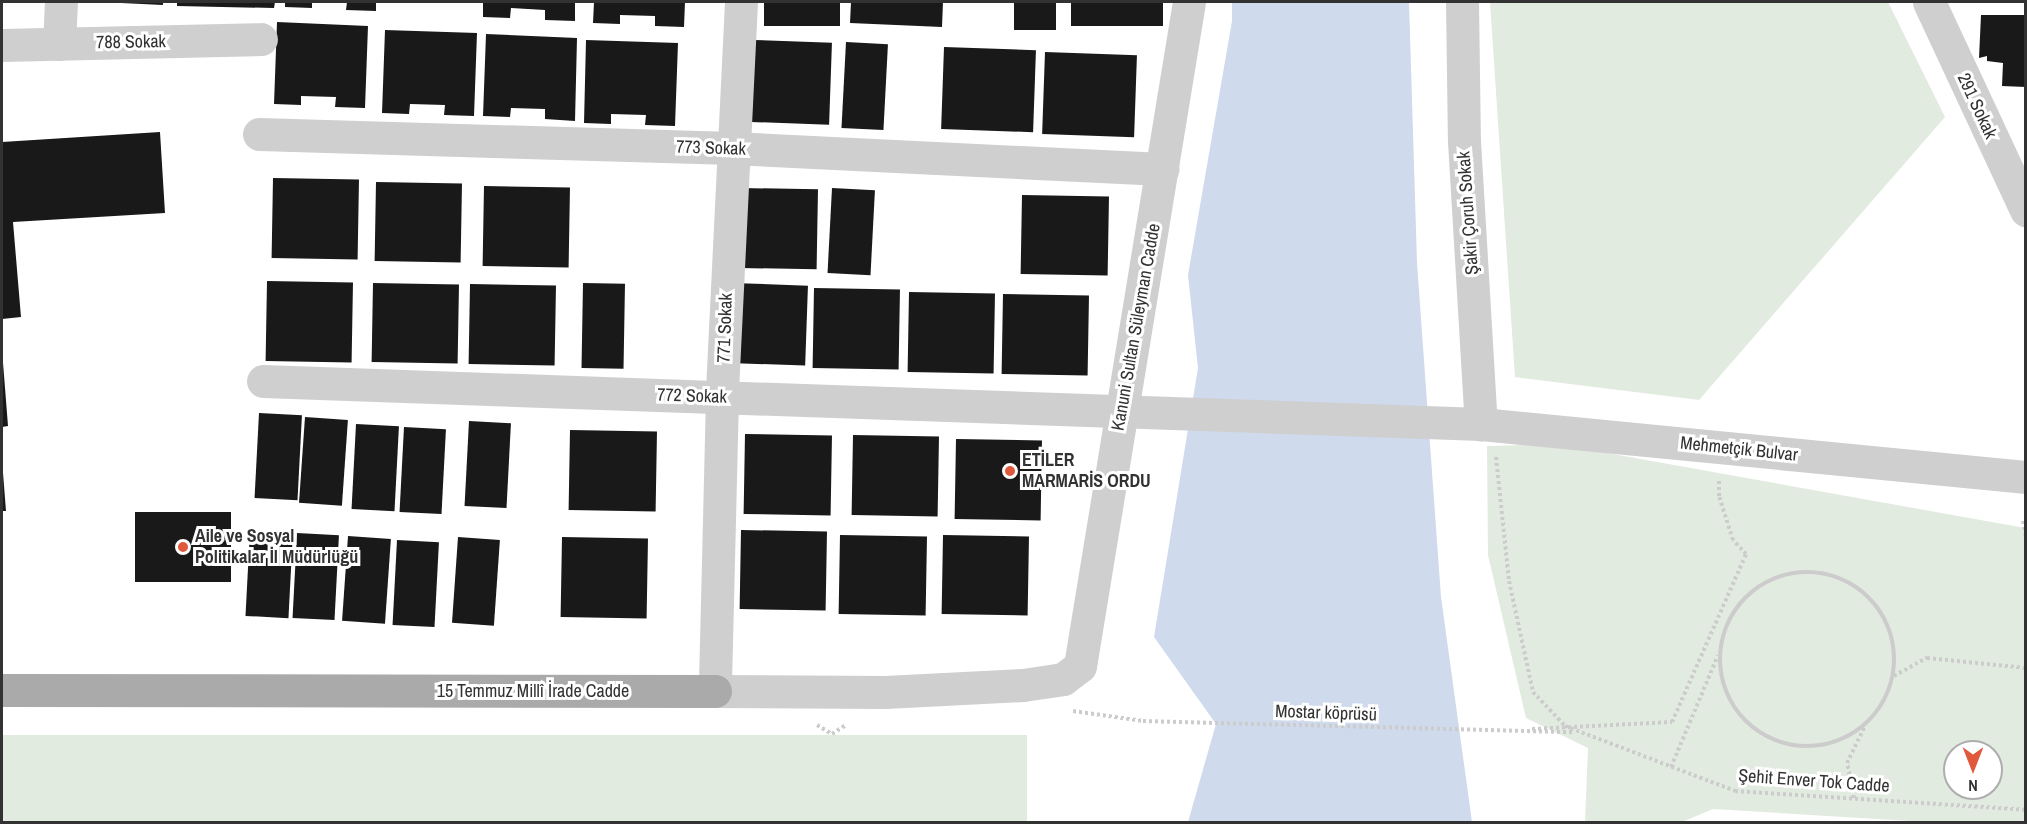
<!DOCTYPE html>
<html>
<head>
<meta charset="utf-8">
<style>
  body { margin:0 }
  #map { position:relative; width:2027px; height:824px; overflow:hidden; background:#fff; font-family:"Archivo Narrow",sans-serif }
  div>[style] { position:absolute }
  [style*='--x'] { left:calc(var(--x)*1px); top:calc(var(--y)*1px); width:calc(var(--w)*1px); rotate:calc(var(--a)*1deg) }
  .green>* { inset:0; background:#e2ebdf; transform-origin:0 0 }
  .water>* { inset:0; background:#cfdaed }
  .building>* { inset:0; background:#191919; transform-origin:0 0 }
  .path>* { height:4px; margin-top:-2px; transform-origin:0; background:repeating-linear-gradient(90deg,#ccc 0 3px,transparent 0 6px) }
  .path>.ring { margin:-2px; padding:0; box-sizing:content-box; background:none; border:4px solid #ccc; border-radius:50% }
  .minor>* { height:33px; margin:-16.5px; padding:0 16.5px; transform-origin:16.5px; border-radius:16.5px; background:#cfcfcf }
  .major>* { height:33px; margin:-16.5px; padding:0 16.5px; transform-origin:16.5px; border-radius:16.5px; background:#aaa }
  .dots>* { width:16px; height:16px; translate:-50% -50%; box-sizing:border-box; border:3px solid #fff; border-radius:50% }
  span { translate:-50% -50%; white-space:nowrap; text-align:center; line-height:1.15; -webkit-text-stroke:6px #fff; paint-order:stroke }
  .street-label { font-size:18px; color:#323232 }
  .poi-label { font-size:18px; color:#323232; font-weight:700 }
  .left { translate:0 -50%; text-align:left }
  .frame { position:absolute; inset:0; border:3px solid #323232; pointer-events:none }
  .north { position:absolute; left:1943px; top:740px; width:60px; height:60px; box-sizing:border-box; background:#fff; border:2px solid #adadad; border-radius:50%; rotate:180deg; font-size:16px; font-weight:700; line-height:24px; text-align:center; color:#323232 }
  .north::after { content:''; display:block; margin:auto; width:21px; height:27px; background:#e1593d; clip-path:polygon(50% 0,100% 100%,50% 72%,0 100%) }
</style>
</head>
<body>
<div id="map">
  <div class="green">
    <i style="clip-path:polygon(1490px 2px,1888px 2px,1945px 117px,1699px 400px,1515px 377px)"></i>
    <i style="clip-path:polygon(evenodd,1557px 444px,2025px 528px,2025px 822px,1926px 822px,1713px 809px,1682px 822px,1585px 822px,1588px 748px,1526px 718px,1488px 555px,1487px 446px,1557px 444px,1955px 752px,1991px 752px,1991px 788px,1955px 788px,1955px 752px)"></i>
    <i style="left:2px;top:735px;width:1025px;height:87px"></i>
  </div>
  <div class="water">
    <i style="clip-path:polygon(1232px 2px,1409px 2px,1417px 263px,1441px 597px,1472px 822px,1188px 822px,1216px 724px,1154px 637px,1198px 368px,1188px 275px,1232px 21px)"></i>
  </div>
  <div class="building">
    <i style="clip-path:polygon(121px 2px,163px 2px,163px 5px,121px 3px)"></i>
    <i style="clip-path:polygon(177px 2px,275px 2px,274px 8px,177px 6px)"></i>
    <i style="clip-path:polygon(285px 2px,312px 2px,312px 8px,285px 7px)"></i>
    <i style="clip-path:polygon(347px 2px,376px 2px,376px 11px,346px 10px)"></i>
    <i style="clip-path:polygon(483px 2px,575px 2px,575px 21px,545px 20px,545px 10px,511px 8px,510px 18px,483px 17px)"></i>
    <i style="clip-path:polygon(594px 2px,685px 2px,684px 27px,655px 26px,655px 16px,620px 15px,620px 24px,593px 23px)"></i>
    <i style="left:764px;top:2px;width:76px;height:24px"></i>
    <i style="clip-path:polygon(851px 2px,943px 2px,942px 27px,850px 23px)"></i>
    <i style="left:1014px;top:2px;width:42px;height:28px"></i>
    <i style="left:1071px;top:2px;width:92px;height:24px"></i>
    <i style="clip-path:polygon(1981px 15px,2026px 15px,2026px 87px,2002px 86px,2003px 63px,1987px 61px,1987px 56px,1979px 58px)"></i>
    <i style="clip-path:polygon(277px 22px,368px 26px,365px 108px,335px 107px,336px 97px,301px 96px,301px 105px,274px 104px)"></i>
    <i style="clip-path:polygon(385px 30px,477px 33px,474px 116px,444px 115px,445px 105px,410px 104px,409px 114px,382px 113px)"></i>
    <i style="clip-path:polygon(486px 34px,577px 38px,575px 121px,545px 119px,545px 109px,511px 108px,510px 117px,483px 116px)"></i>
    <i style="clip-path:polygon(586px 40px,678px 43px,675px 126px,645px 125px,646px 115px,611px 114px,611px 124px,584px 123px)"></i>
    <i style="left:754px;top:40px;width:78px;height:82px;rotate:2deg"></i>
    <i style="left:846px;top:42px;width:42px;height:86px;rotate:3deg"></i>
    <i style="left:944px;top:47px;width:92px;height:82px;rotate:2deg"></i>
    <i style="left:1045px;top:52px;width:92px;height:82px;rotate:2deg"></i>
    <i style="clip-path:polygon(160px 132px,165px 213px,13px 222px,21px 317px,2px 319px,2px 142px)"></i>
    <i style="left:273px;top:178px;width:86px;height:80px;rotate:1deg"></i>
    <i style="left:376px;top:182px;width:86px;height:79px;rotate:1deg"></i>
    <i style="left:484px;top:186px;width:86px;height:80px;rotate:1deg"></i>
    <i style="left:742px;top:188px;width:76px;height:80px;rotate:1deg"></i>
    <i style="left:832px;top:188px;width:43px;height:85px;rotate:3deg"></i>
    <i style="left:1022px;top:195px;width:87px;height:79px;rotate:1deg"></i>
    <i style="left:267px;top:281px;width:86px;height:80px;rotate:1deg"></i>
    <i style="left:373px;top:283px;width:86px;height:79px;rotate:1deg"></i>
    <i style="left:583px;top:283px;width:42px;height:85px;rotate:1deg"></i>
    <i style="left:732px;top:283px;width:76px;height:80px;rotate:2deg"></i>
    <i style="left:470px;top:284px;width:86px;height:80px;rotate:1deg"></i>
    <i style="left:814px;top:288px;width:86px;height:80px;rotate:1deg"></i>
    <i style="left:909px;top:292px;width:86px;height:80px;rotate:1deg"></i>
    <i style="left:1003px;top:294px;width:86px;height:80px;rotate:1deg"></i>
    <i style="clip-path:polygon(2px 350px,8px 426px,2px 427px)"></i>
    <i style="left:259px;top:413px;width:43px;height:85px;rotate:3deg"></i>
    <i style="left:305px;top:417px;width:43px;height:86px;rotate:4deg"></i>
    <i style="left:469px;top:421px;width:42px;height:85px;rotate:3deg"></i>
    <i style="left:356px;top:424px;width:43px;height:85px;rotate:3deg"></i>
    <i style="left:404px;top:427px;width:42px;height:85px;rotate:3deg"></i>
    <i style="left:570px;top:430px;width:87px;height:80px;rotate:1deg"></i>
    <i style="left:745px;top:434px;width:87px;height:80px;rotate:1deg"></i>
    <i style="left:853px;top:435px;width:86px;height:80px;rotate:1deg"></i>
    <i style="left:956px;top:439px;width:86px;height:80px;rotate:1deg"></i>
    <i style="clip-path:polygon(3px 473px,6px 511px,2px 511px,2px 474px)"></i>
    <i style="left:135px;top:512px;width:96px;height:70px"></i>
    <i style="left:250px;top:530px;width:43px;height:86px;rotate:3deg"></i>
    <i style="left:741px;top:530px;width:86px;height:79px;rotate:1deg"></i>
    <i style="left:297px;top:533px;width:42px;height:85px;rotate:3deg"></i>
    <i style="left:840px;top:535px;width:87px;height:79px;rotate:1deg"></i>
    <i style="left:943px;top:535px;width:86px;height:79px;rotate:1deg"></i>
    <i style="left:348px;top:536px;width:43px;height:85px;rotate:4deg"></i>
    <i style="left:458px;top:537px;width:42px;height:86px;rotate:4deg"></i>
    <i style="left:562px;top:537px;width:86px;height:80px;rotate:1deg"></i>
    <i style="left:397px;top:540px;width:42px;height:85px;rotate:3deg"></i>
  </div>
  <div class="path">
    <i style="--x:1496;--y:457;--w:125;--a:84"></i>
    <i style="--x:1509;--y:581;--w:114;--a:77.8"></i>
    <i style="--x:1533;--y:692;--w:47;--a:46.7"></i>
    <i style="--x:1565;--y:726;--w:182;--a:20.9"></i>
    <i style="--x:1735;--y:791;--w:292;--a:3.7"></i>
    <i style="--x:2023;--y:521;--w:15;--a:79"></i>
    <i class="ring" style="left:1720px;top:572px;width:170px;height:170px"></i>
    <i style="--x:1894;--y:676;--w:38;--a:-29"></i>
    <i style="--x:1927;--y:658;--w:100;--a:5.8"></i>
    <i style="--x:1073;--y:711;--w:71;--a:8.1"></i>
    <i style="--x:1143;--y:721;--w:432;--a:1.5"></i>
    <i style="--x:817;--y:725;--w:17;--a:31"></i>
    <i style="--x:832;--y:734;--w:17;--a:-33"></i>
    <i style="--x:1532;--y:729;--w:140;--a:-2.9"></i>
    <i style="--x:1672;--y:722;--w:184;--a:-66.2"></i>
    <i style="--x:1746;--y:554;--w:19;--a:-133"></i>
    <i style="--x:1733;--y:540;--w:46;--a:-107.7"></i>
    <i style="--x:1719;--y:496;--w:17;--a:-90"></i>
    <i style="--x:1671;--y:767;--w:121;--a:-67.2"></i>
    <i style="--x:1854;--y:798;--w:36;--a:-101"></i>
    <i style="--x:1847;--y:763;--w:41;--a:-64.1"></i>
  </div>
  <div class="minor">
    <i style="--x:741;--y:2;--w:395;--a:92.8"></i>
    <i style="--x:722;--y:397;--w:294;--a:91.4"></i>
    <i style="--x:715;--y:691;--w:170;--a:0.3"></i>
    <i style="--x:885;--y:692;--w:138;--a:-2.9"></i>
    <i style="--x:1023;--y:685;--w:40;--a:-8.5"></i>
    <i style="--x:1063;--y:679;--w:21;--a:-37"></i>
    <i style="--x:1080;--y:666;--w:673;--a:-80.68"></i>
    <i style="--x:1462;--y:2;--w:139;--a:89.2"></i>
    <i style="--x:1464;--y:141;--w:284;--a:86.6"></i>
    <i style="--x:1929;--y:2;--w:230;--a:65"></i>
    <i style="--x:59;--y:44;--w:42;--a:-87.3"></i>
    <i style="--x:2;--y:45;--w:259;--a:-1.3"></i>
    <i style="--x:259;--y:134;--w:473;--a:1.7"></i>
    <i style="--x:732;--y:148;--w:431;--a:2.8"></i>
    <i style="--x:263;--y:381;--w:1219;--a:2.02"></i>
    <i style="--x:1481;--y:424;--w:548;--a:5.55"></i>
  </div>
  <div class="major">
    <i style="--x:2;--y:690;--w:713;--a:0.08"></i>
  </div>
  <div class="dots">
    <i style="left:1010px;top:471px;background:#e1593d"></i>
    <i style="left:183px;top:547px;background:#e1593d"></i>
  </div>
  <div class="street-label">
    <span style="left:131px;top:42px;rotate:-1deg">788 Sokak</span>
    <span style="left:1977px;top:106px;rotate:65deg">291 Sokak</span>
    <span style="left:711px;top:148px;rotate:2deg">773 Sokak</span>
    <span style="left:1468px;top:213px;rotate:-94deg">Şakir Çoruh Sokak</span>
    <span style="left:1136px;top:327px;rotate:-80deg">Kanuni Sultan Süleyman Cadde</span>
    <span style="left:725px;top:328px;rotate:-88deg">771 Sokak</span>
    <span style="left:692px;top:396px;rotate:2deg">772 Sokak</span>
    <span style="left:1739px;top:449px;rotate:6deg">Mehmetçik Bulvar</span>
    <span style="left:533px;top:691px">15 Temmuz Millî İrade Cadde</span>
    <span style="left:1326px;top:713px;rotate:2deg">Mostar köprüsü</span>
    <span style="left:1814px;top:781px;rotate:4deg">Şehit Enver Tok Cadde</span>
  </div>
  <div class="poi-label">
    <span class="left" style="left:1022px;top:471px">ETİLER<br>MARMARİS ORDU</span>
    <span class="left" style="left:195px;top:547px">Aile ve Sosyal<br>Politikalar İl Müdürlüğü</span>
  </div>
  <div class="frame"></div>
  <div class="north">N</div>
</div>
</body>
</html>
